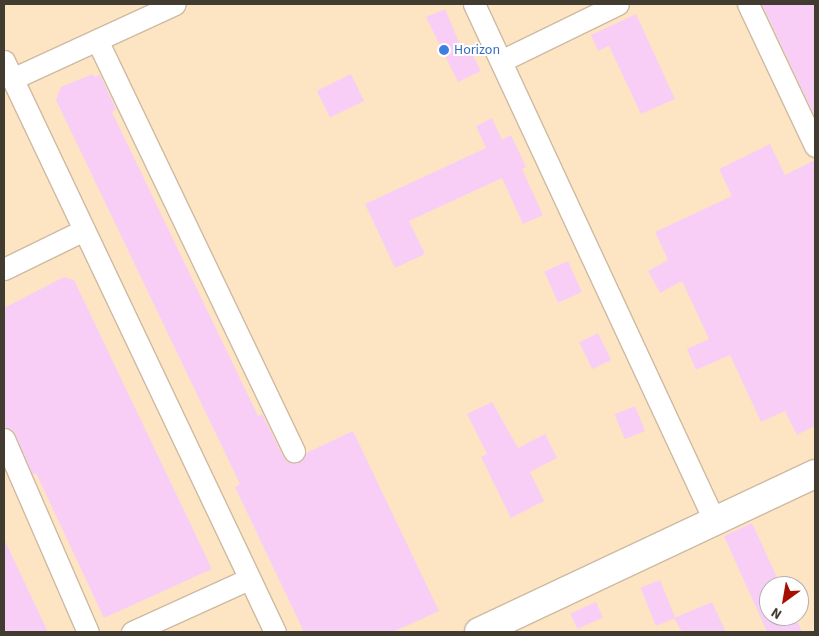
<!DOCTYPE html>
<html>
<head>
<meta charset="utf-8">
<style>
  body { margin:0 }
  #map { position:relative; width:819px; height:636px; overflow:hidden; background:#fdf1e1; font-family:"Source Sans 3",sans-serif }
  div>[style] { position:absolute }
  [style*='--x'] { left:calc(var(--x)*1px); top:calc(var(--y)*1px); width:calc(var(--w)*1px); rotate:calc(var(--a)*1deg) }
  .built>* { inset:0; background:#fde4c3 }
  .building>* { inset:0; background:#f9cef6; transform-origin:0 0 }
  .roads { filter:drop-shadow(1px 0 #cebaa1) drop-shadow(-1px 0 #cebaa1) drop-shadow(0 1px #cebaa1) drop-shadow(0 -1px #cebaa1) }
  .minor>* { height:21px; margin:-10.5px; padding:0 10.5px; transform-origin:10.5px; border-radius:10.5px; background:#fff }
  .major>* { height:28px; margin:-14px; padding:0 14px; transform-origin:14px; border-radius:14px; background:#fff }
  .dots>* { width:14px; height:14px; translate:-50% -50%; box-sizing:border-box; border:2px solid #fff; border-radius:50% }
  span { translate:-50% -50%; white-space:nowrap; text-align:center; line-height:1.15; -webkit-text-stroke:4px #fff; paint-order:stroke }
  .shop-label { font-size:14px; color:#366cbe }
  .left { translate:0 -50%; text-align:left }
  .frame { position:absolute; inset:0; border:5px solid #423b30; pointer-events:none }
  .north { position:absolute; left:759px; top:576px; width:50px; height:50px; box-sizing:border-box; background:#fff; border:1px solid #b3b1ac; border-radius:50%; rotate:212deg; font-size:14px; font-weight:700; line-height:20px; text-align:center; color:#423b30 }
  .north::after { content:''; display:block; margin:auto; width:18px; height:22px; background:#a41100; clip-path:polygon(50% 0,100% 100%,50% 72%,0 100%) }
</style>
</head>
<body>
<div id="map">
  <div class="built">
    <i style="clip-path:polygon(evenodd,4px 4px,815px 4px,815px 632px,4px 632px,4px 4px,769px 586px,799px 586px,799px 616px,769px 616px,769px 586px)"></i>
  </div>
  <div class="building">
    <i style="clip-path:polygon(762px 4px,815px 4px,815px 117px)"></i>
    <i style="clip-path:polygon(445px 9px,461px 47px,467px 44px,481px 71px,458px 82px,426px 17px)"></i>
    <i style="clip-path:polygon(636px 14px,675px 99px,641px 114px,609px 46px,598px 51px,591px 35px)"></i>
    <i style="clip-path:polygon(93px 74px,95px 77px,100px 75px,116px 109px,112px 112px,258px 416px,262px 414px,283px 456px,287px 462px,299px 462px,306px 453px,353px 431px,439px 611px,393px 632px,304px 632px,235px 487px,240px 484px,56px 100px,61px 87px)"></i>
    <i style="left:351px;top:74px;width:30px;height:38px;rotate:64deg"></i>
    <i style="clip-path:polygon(492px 118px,502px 140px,511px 135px,526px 167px,522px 169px,543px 215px,523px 224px,502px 178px,409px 221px,425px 254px,395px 268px,365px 204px,486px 148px,476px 126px)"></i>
    <i style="clip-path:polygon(770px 144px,785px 175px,815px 160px,815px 426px,797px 435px,785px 411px,761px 422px,730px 355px,696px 370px,687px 349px,709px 339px,682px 281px,660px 293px,648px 271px,668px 260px,655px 232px,732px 196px,719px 169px)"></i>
    <i style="left:568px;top:261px;width:34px;height:26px;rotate:66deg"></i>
    <i style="clip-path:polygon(64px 277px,74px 280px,212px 569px,104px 618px,36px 473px,33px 475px,15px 434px,11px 429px,4px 427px,4px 308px)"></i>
    <i style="left:598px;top:333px;width:30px;height:21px;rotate:64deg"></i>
    <i style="clip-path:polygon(492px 402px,518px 448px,545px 434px,557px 458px,530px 472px,544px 501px,511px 518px,481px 457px,487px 454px,467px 414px)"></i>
    <i style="left:635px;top:406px;width:27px;height:22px;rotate:68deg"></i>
    <i style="clip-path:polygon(752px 523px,781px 586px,769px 586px,769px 616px,795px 616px,802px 632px,767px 632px,724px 536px)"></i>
    <i style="clip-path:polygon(4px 539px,48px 632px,4px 632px)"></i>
    <i style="left:660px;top:580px;width:41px;height:21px;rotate:68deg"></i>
    <i style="left:596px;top:602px;width:17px;height:28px;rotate:66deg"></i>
    <i style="clip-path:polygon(712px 602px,726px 632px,682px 632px,674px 618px)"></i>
  </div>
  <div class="roads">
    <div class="minor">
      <i style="--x:474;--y:4;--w:571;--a:65.05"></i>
      <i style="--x:748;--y:4;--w:157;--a:64.7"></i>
      <i style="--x:97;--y:40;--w:456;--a:64.4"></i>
      <i style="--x:4;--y:61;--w:632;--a:64.61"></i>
      <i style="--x:501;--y:61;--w:130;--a:-26"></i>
      <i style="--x:12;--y:79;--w:179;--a:-24.7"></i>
      <i style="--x:4;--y:269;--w:89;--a:-26"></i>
      <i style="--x:4;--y:439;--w:210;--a:66.5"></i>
      <i style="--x:132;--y:632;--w:128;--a:-24.4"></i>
    </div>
    <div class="major">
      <i style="--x:479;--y:632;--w:371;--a:-25.2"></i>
    </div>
  </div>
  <div class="dots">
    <i style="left:444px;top:50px;background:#3f7fe0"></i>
  </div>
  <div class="shop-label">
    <span class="left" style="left:454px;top:50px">Horizon</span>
  </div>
  <div class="frame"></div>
  <div class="north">N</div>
</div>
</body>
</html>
